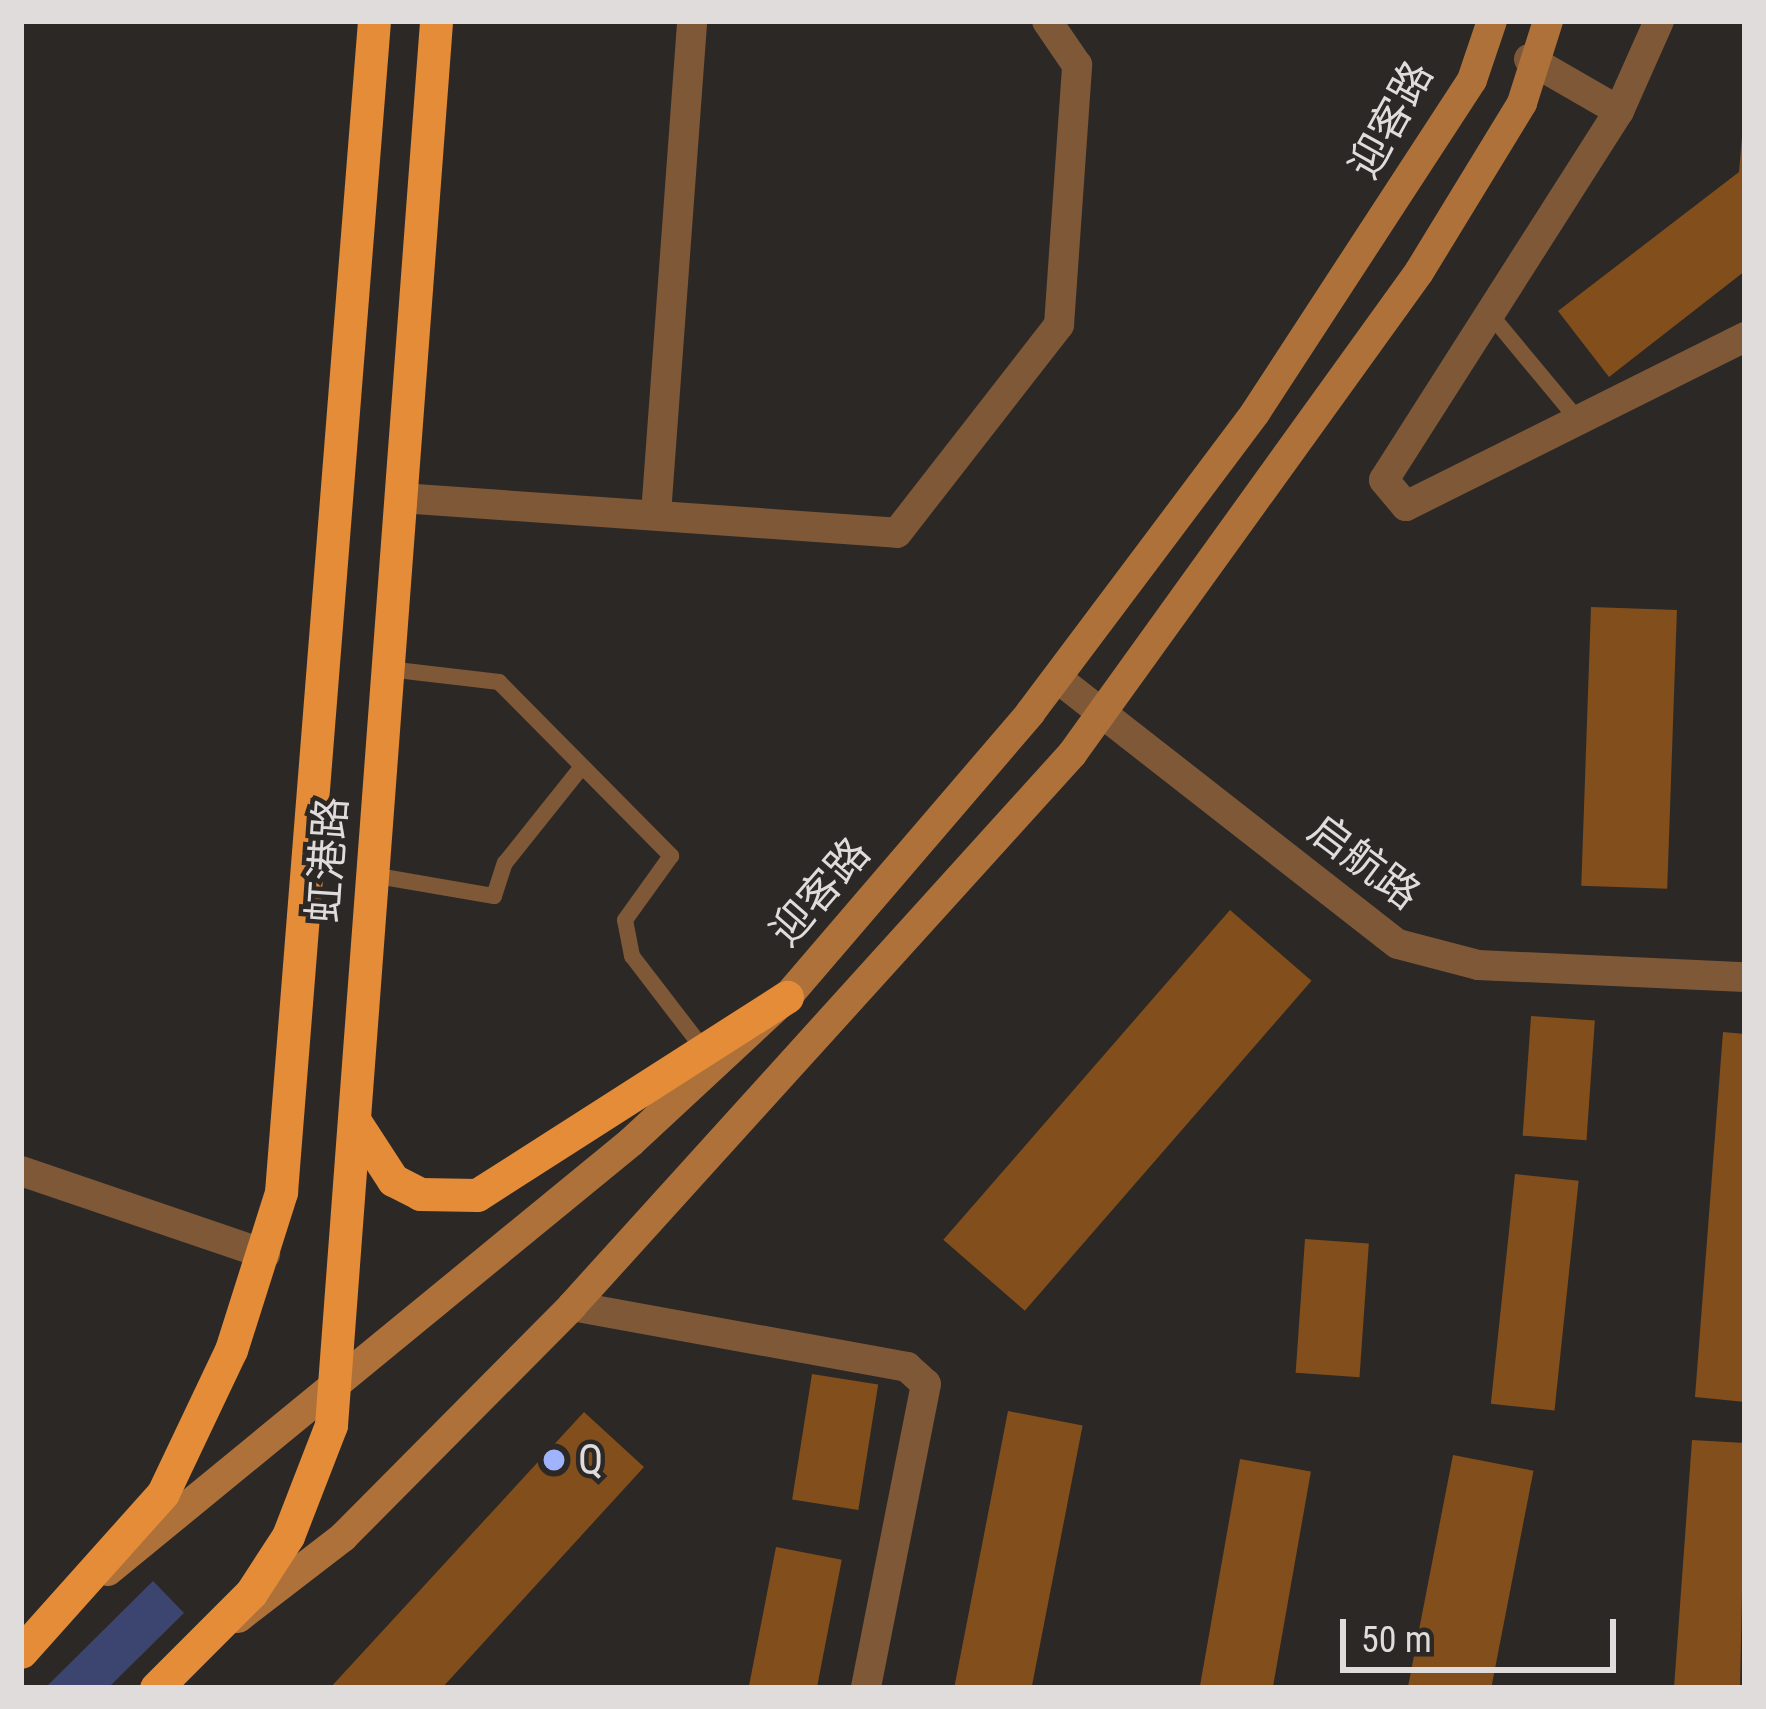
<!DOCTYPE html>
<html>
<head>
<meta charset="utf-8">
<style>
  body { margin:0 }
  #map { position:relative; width:1766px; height:1709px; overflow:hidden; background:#2c2826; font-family:"Roboto Condensed","Noto Sans SC",sans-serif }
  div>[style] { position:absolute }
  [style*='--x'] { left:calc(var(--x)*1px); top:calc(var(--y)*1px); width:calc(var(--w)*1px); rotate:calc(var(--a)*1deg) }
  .green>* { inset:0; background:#3b456f }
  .building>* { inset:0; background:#824e1b; transform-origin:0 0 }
  .service>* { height:16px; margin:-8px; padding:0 8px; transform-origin:8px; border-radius:8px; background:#7e5837 }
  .minor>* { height:30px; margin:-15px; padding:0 15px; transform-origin:15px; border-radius:15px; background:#7e5837 }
  .secondary>* { height:30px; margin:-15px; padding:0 15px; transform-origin:15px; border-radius:15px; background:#ae713a }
  .trunk>* { height:33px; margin:-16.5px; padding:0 16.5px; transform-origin:16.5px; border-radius:16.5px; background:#e48c38 }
  .dots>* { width:33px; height:33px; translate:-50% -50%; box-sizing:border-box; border:6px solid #2c2826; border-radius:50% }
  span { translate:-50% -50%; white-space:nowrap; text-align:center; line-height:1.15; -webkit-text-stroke:9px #2c2826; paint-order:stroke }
  .street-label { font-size:42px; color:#dfdcdb }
  .poi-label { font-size:42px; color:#dfdcdb }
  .left { translate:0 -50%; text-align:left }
  .frame { position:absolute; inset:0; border:24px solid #dfdcdb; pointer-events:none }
  .scale { position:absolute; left:1340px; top:1619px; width:276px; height:54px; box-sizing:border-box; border:6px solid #dfdcdb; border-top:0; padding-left:15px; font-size:36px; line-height:42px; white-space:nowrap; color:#dfdcdb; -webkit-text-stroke:9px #2c2826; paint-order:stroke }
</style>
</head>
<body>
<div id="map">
  <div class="green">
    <i style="clip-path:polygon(153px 1581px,184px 1613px,108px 1688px,45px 1688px)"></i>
  </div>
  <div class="building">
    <i style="clip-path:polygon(1745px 102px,1745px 271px,1609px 377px,1558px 311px,1739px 172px)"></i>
    <i style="left:1591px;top:607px;width:86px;height:279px;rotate:2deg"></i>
    <i style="left:1230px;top:910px;width:108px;height:437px;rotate:41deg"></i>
    <i style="left:1531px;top:1016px;width:64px;height:120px;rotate:4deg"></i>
    <i style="clip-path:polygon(1723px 1032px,1745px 1034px,1745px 1402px,1695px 1397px)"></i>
    <i style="left:1515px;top:1174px;width:64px;height:231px;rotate:6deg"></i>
    <i style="left:1305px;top:1239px;width:64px;height:134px;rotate:4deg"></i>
    <i style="left:812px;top:1374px;width:67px;height:127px;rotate:9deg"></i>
    <i style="left:1008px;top:1411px;width:76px;height:281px;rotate:11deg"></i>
    <i style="clip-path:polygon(584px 1412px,644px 1467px,442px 1688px,330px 1688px)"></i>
    <i style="clip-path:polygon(1692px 1440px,1745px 1443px,1740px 1688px,1674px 1688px)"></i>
    <i style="left:1453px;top:1455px;width:82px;height:237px;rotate:11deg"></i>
    <i style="left:1240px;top:1459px;width:72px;height:233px;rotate:10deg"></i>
    <i style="left:776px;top:1547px;width:67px;height:144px;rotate:11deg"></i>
  </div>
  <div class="service">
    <i style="--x:1490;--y:314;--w:138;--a:50.3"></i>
    <i style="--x:388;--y:669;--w:112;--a:6.7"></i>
    <i style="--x:499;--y:682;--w:245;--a:45.3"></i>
    <i style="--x:671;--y:856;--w:79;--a:125.7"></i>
    <i style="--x:625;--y:920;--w:37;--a:79"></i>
    <i style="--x:632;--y:956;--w:120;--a:52.5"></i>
    <i style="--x:372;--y:875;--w:124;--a:9.8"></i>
    <i style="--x:494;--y:896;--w:35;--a:-72"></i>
    <i style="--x:505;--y:863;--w:120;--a:-51.4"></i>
  </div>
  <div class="minor">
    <i style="--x:1659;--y:21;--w:98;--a:114"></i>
    <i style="--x:1619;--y:111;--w:437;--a:122.5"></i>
    <i style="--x:1384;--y:480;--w:34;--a:50"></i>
    <i style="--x:1406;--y:506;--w:379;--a:-26.5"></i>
    <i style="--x:1529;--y:59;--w:104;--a:30"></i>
    <i style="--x:401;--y:498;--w:497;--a:4"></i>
    <i style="--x:897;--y:533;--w:264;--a:-52.1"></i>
    <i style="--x:1059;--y:325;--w:261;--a:-86"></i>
    <i style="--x:1077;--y:65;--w:53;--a:-124.3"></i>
    <i style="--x:656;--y:514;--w:494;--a:-85.8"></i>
    <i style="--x:1057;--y:678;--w:432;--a:38"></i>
    <i style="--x:1398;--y:944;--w:83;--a:14.7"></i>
    <i style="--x:1478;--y:965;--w:267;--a:2.6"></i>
    <i style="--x:21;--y:1171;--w:258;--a:18.8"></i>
    <i style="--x:572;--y:1306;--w:341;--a:10.3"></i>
    <i style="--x:907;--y:1367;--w:25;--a:42"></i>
    <i style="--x:926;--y:1384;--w:310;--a:101.2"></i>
  </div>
  <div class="secondary">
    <i style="--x:108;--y:1571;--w:676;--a:-39.36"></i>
    <i style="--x:631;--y:1142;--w:213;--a:-42.9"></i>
    <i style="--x:787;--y:997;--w:374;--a:-49.4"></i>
    <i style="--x:1030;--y:713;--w:375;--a:-53.1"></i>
    <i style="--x:1255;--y:413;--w:397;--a:-56.9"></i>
    <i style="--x:1472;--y:80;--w:62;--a:-71.3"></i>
    <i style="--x:238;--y:1618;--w:133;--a:-37.6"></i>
    <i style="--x:343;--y:1537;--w:325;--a:-45.2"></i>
    <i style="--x:572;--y:1306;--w:745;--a:-47.83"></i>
    <i style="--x:1072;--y:754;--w:594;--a:-54.25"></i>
    <i style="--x:1419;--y:272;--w:198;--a:-58.6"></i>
    <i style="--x:1522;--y:103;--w:86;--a:-72.4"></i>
  </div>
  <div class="trunk">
    <i style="--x:356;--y:1123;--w:68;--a:57"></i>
    <i style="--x:393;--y:1180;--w:30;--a:27"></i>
    <i style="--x:420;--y:1194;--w:57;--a:1"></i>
    <i style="--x:477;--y:1195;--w:368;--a:-32.6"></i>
    <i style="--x:21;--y:1652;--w:213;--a:-48.2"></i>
    <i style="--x:163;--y:1493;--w:158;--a:-64.6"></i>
    <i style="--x:231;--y:1350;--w:166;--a:-72.4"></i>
    <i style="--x:281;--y:1192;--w:1175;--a:-85.46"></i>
    <i style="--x:156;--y:1688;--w:134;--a:-45"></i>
    <i style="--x:251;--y:1593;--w:68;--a:-57"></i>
    <i style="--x:288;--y:1536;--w:119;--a:-68.8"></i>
    <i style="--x:331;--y:1425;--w:1408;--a:-85.72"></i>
  </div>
  <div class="dots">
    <i style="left:554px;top:1460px;background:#a0b3fd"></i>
  </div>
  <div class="street-label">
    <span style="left:1391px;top:120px;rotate:-61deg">迎客路</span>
    <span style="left:328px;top:860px;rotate:-86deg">虹港路</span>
    <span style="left:1364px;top:862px;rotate:37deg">启航路</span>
    <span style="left:820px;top:892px;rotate:-49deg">迎客路</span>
  </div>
  <div class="poi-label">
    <span class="left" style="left:578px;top:1460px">Q</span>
  </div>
  <div class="frame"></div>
  <div class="scale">50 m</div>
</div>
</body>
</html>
